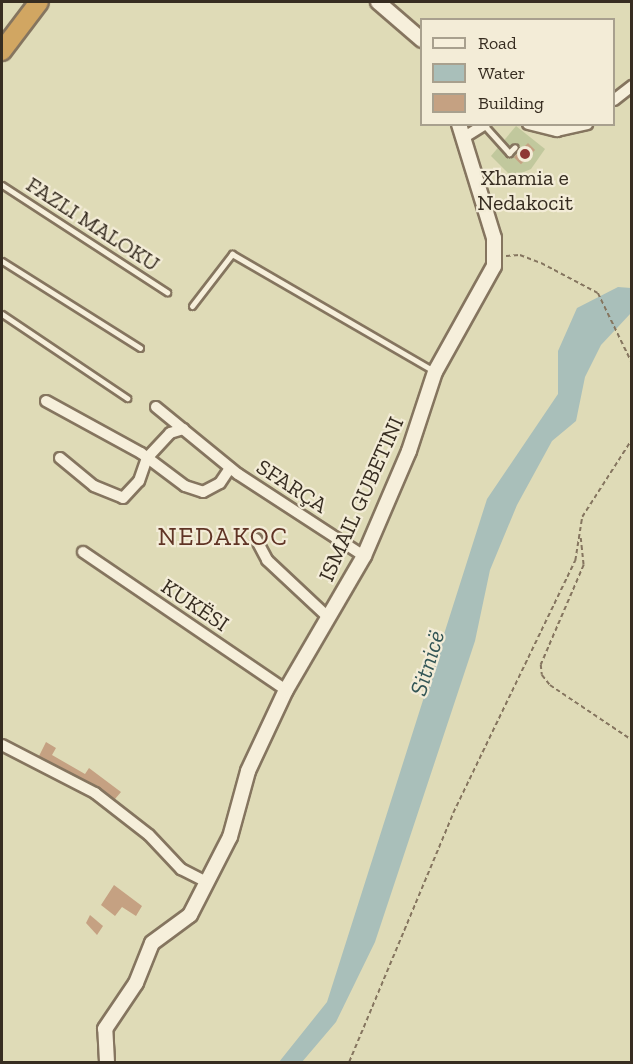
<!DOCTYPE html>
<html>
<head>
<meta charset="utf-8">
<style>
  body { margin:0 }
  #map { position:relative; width:633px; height:1064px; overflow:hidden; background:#ebe2c9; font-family:"Zilla Slab",serif }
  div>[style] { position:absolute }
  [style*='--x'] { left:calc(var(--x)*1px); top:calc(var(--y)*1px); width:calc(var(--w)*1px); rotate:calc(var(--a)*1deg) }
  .farmland>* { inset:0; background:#dfdbb7 }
  .green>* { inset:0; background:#c1c89d }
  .water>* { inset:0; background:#a9bfba }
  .building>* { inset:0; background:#c5a182; transform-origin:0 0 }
  .path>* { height:1.5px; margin-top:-0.75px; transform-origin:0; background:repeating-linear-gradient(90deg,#85755f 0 4.5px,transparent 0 7.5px) }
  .roads { filter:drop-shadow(2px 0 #85755f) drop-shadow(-2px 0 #85755f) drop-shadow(0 2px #85755f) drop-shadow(0 -2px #85755f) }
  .lane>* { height:5px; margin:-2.5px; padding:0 2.5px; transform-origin:2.5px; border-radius:2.5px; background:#f6efdb }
  .street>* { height:10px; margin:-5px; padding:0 5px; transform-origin:5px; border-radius:5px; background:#f6efdb }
  .secondary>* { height:14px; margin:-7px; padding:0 7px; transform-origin:7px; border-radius:7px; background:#f6efdb }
  .highway>* { height:18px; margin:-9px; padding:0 9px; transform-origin:9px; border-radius:9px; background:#d1a662 }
  .dots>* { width:16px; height:16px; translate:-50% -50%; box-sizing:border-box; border:3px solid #f3ecd7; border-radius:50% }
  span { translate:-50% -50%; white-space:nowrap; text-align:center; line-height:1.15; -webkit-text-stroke:4.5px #f3ecd7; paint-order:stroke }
  .poi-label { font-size:22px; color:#372d21 }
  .street-label { font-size:22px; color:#372d21 }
  .water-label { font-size:24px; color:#325555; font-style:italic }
  .quarter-label { font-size:26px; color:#603425; letter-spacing:1.5px }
  .frame { position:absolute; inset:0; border:3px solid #372d21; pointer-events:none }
  .legend { position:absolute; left:420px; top:18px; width:195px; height:108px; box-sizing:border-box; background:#f3ecd7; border:2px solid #a8a08e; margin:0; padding:8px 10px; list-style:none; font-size:18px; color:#372d21 }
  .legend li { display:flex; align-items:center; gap:12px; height:30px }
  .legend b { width:30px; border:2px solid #a8a08e }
</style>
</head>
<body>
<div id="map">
  <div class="farmland">
    <i style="clip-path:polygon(evenodd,2px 2px,631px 2px,631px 1062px,2px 1062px,2px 2px,422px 20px,614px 20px,614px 124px,422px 124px,422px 20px)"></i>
  </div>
  <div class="green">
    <i style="clip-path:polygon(516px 126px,545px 149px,531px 169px,512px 177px,491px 156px)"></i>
  </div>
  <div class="water">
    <i style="clip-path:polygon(618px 287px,631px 288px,631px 313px,601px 345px,585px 377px,576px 421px,552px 441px,517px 505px,490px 570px,475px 641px,375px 942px,336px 1022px,302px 1062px,279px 1062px,327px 1002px,487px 499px,558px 394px,558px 351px,577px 308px)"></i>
  </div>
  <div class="building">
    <i style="left:528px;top:143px;width:10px;height:20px;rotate:45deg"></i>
    <i style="clip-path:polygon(46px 742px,56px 748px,52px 755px,85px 774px,89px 768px,121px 792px,115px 799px,39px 756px)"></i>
    <i style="clip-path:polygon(114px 885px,142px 906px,136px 916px,122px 907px,115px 916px,101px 905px)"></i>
    <i style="clip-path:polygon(90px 915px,103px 926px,97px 935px,86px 923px)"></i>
  </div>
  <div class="path">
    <i style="--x:506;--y:256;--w:14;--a:-4"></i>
    <i style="--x:520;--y:255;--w:22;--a:21"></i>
    <i style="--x:541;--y:263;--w:64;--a:27.8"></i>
    <i style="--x:598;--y:293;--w:78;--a:64.1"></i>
    <i style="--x:581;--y:538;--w:27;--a:84"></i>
    <i style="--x:584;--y:565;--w:109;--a:113.3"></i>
    <i style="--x:541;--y:665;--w:10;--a:84"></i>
    <i style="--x:542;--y:675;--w:13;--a:51"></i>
    <i style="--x:550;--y:685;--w:99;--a:33.9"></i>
    <i style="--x:349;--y:1062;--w:270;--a:-67.3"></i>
    <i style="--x:453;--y:813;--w:280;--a:-64.2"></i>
    <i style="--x:575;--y:561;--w:45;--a:-81"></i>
    <i style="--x:582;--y:517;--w:93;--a:-57.3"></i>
  </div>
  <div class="roads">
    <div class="lane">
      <i style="--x:484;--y:125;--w:38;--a:48"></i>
      <i style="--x:509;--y:153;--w:8;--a:-45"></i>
      <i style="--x:2;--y:185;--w:197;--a:33"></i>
      <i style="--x:2;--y:261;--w:163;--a:32.2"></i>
      <i style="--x:192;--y:306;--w:66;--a:-52.4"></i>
      <i style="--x:232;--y:254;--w:233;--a:30.1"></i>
      <i style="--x:2;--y:314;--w:151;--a:33.9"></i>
    </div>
    <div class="street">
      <i style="--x:614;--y:100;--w:23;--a:-38"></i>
      <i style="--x:528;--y:124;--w:30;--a:14"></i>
      <i style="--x:557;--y:131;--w:31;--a:-13"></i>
      <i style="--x:463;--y:138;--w:26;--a:-32"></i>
      <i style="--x:46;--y:401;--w:108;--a:28.7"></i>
      <i style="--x:141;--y:453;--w:55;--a:36.9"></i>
      <i style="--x:185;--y:486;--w:19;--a:18"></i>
      <i style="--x:203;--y:492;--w:19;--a:-28"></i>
      <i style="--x:220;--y:483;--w:18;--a:-56"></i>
      <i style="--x:156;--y:407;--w:106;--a:39.3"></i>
      <i style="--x:238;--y:474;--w:150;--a:33.1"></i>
      <i style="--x:60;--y:458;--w:44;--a:39.5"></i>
      <i style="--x:94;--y:486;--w:31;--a:22"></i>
      <i style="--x:123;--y:498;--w:23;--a:-47"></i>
      <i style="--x:139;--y:481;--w:24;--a:-71"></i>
      <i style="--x:147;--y:458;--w:34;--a:-47"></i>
      <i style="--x:170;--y:433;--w:14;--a:-17"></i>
      <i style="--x:256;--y:539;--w:24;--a:62"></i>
      <i style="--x:267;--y:560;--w:85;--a:43.1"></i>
      <i style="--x:83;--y:552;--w:245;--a:34.2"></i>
      <i style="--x:2;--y:745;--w:105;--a:27.3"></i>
      <i style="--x:95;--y:793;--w:68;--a:37.9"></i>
      <i style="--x:149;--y:835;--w:47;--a:46.7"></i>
      <i style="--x:181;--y:869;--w:29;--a:27"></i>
    </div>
    <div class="secondary">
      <i style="--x:378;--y:2;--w:58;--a:40.8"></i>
      <i style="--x:107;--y:1062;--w:33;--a:-93"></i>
      <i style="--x:105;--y:1029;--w:55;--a:-56"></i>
      <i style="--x:136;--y:983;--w:43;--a:-68.2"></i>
      <i style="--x:152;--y:943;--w:47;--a:-36.4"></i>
      <i style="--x:190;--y:915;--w:88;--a:-62.9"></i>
      <i style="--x:230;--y:837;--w:68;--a:-74.7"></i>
      <i style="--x:248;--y:771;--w:89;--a:-64.9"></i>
      <i style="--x:286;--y:690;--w:155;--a:-59.8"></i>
      <i style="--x:364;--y:556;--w:114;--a:-66.8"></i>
      <i style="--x:409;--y:451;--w:83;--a:-71.8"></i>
      <i style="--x:435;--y:372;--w:121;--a:-60.9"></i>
      <i style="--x:494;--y:266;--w:28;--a:-90"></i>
      <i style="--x:494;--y:238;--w:119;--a:-107.1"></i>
    </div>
    <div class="highway">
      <i style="--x:2;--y:51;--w:61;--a:-52.9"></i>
    </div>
  </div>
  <div class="dots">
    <i style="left:525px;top:154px;background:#8f3835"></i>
  </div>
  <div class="poi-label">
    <span style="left:525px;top:190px">Xhamia e<br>Nedakocit</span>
  </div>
  <div class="street-label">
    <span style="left:93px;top:224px;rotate:33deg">FAZLI MALOKU</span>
    <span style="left:292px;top:486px;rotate:33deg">SFARÇA</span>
    <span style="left:361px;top:499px;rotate:-66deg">ISMAIL GUBETINI</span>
    <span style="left:195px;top:605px;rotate:34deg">KUKËSI</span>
  </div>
  <div class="water-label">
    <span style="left:427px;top:663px;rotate:-73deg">Sitnicë</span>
  </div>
  <div class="quarter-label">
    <span style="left:223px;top:537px">NEDAKOC</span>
  </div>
  <div class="frame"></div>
  <ul class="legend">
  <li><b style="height:8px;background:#f6efdb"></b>Road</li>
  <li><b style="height:16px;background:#a9bfba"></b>Water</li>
  <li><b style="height:16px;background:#c5a182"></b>Building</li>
  </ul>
</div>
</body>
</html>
